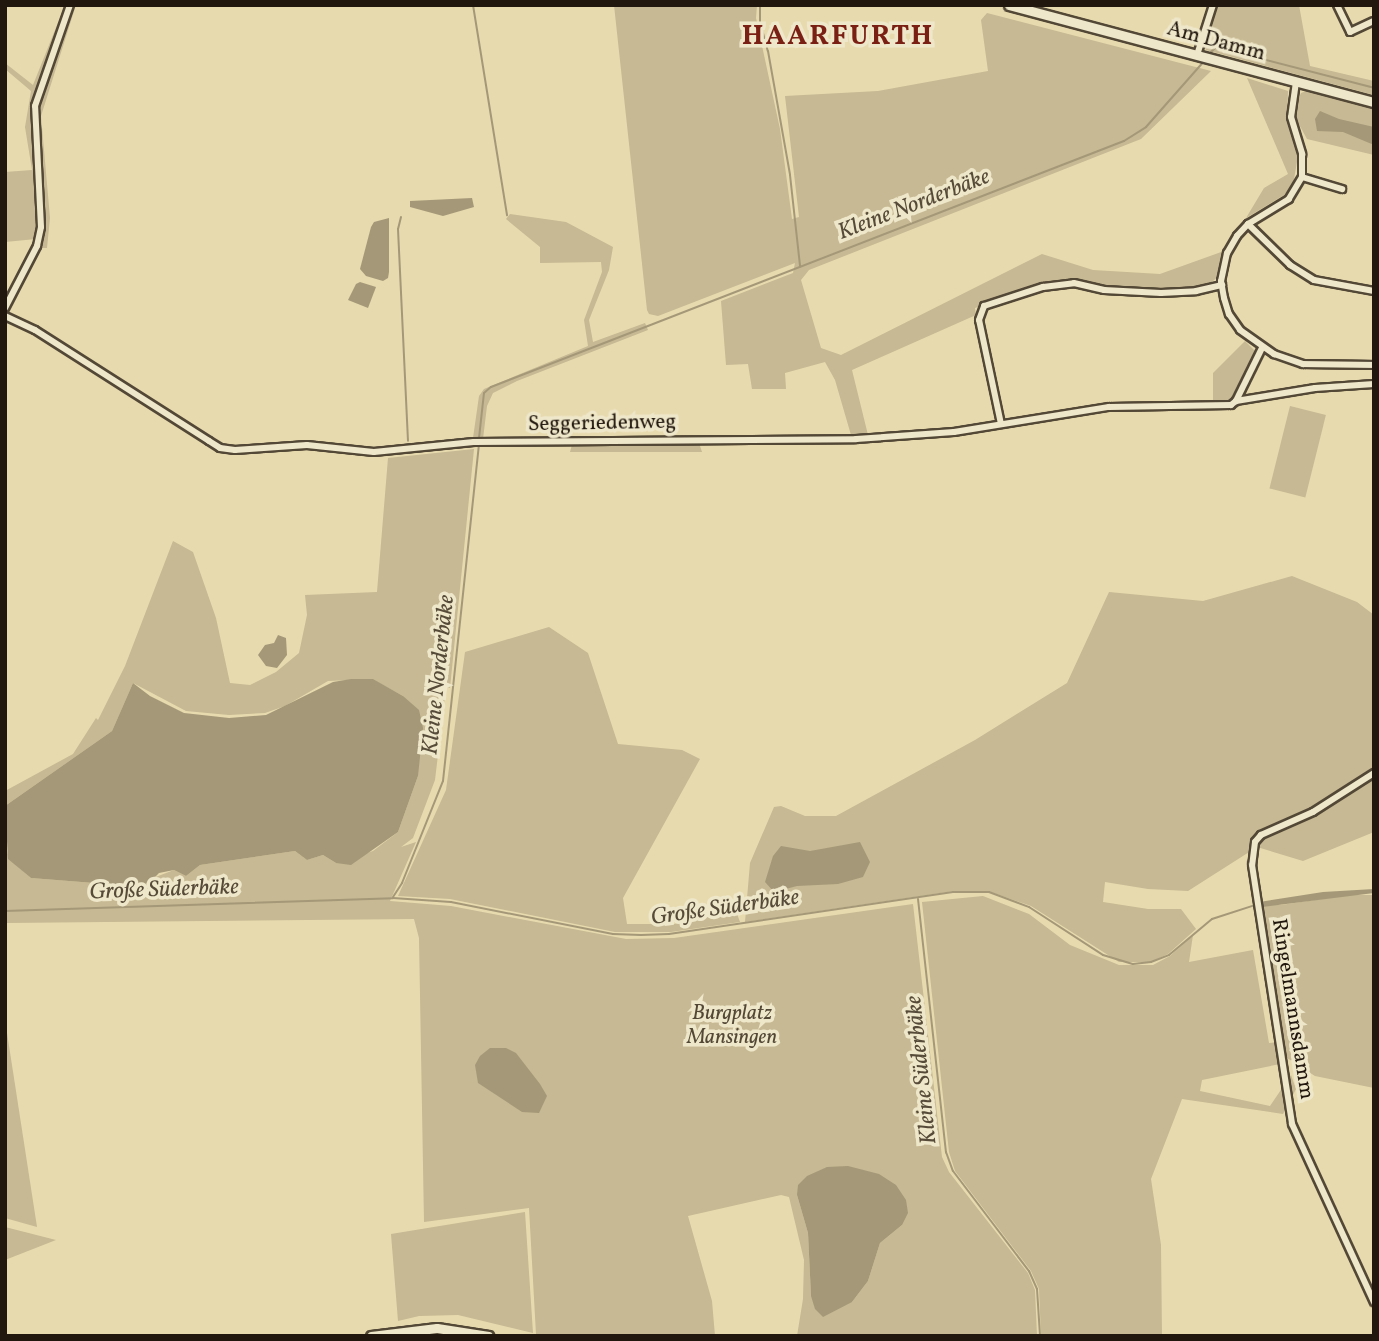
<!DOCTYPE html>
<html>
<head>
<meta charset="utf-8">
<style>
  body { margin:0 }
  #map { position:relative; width:1379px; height:1341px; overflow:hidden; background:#e7daae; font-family:Vollkorn,serif }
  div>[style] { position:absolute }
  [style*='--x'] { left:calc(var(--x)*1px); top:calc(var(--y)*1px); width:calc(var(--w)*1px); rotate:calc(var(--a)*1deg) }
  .green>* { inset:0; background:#c6b993; transform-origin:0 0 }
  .water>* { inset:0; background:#a49878 }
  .stream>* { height:2px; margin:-1px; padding:0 1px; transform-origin:1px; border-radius:1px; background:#a49878 }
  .roads { filter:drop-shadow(2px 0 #534836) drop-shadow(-2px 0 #534836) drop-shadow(0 2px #534836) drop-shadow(0 -2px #534836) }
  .street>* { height:6px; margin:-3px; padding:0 3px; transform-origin:3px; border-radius:3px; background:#efe7ca }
  .secondary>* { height:9px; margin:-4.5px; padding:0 4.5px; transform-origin:4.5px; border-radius:4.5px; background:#efe7ca }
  span { translate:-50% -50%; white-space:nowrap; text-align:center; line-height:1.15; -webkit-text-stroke:7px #efe7ca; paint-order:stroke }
  .street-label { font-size:21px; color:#22170e }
  .park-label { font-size:21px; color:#534836; font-style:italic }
  .water-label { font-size:23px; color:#564b38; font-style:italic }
  .district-label { font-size:28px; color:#7a1f14; font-weight:700; letter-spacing:2px }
  .frame { position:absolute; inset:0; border:7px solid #22170e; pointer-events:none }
</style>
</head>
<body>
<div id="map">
  <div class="green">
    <i style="clip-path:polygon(65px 5px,76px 5px,41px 116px,50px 218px,47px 248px,33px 248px,36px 239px,5px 242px,5px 172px,32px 170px,25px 127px,31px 91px,5px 69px,5px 63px,33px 85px)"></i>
    <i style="clip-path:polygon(614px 5px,757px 5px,756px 18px,780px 129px,792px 219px,799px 217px,785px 96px,878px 91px,988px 71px,981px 20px,987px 13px,1211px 71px,1141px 139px,809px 270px,801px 280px,821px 348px,841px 355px,1042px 254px,1093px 270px,1160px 274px,1224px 251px,1218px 277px,1204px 288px,1192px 290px,1053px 283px,1021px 291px,975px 308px,976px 315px,852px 370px,868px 435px,851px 435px,835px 380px,825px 362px,785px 373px,786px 389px,752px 389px,748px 364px,726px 365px,721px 301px,793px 273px,795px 263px,658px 316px,649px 314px,647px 310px)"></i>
    <i style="clip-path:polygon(1216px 5px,1299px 5px,1310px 66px,1374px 81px,1374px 95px,1206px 50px,1204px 47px)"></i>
    <i style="clip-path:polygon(1247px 78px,1288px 91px,1287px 119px,1298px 156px,1293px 185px,1284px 195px,1246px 218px,1264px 188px,1288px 174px)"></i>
    <i style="clip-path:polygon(1314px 88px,1374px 104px,1374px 155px,1307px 139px,1296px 119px,1297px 102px,1301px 93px)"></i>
    <i style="clip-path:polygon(510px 214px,566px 222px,613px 247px,609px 270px,589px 320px,593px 342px,645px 323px,648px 330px,517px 381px,493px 393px,487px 406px,483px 439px,473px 438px,479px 396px,484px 389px,588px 346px,584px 320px,602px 272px,601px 262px,540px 263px,540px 247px,506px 219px)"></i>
    <i style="clip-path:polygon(1245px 341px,1259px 355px,1235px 401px,1213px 406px,1213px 373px)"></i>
    <i style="left:1290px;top:406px;width:37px;height:85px;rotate:14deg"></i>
    <i style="clip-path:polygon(699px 443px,702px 452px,570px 452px,572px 445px)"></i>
    <i style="clip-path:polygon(evenodd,474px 449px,450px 688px,446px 687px,435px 780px,413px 838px,401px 847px,416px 842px,390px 901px,451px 906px,626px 939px,674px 938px,913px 904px,942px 1157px,949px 1172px,1028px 1273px,1035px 1290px,1037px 1336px,797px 1336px,803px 1299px,804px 1260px,789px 1197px,781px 1195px,688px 1216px,712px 1301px,715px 1336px,536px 1334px,529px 1208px,424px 1222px,419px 938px,414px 919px,6px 923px,5px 842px,9px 859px,31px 878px,132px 886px,174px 870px,186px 876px,200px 865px,295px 851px,307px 860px,323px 855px,336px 863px,373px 851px,398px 832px,418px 776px,403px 696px,372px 679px,328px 681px,285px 706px,265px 713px,229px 715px,186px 711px,133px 683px,112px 731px,5px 806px,5px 791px,73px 754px,96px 718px,98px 720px,125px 666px,173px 541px,193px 552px,216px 618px,230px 683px,250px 685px,276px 672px,299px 653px,307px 615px,305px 595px,377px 592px,388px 458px,474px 449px,797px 1195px,902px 1225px,880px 1243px,868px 1281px,852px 1302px,811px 1296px,808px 1233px,797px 1195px)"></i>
    <i style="clip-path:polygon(1292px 576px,1357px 602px,1374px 615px,1374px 832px,1303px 861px,1257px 847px,1188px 891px,1148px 889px,1105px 882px,1103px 902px,1148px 909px,1181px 909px,1196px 929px,1168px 954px,1151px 962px,1119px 962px,1031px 906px,988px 891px,954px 891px,745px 922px,750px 863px,774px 807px,781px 806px,805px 816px,836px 816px,975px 740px,1067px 683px,1109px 592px,1203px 601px)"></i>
    <i style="clip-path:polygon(549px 627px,588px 653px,618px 744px,682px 750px,700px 759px,623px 898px,627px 924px,674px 924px,736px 911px,740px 922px,671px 932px,615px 932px,450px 899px,398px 896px,446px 790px,465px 652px)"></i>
    <i style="clip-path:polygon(1348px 895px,1374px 895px,1374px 1088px,1315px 1076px,1284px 1056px,1258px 905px,1281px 905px)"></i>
    <i style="clip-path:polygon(983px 896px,1029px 914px,1070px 945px,1119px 965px,1153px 965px,1170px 956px,1193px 935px,1189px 962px,1253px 950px,1269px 1043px,1277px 1042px,1280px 1064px,1202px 1080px,1200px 1091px,1270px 1106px,1291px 1075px,1296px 1089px,1283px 1114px,1182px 1099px,1151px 1179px,1161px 1245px,1162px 1336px,1041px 1336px,1039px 1289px,1031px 1271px,955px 1171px,949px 1152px,922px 902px)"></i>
    <i style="clip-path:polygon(5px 1020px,37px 1227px,5px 1218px)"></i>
    <i style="clip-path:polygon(525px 1212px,533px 1333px,458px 1315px,419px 1316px,398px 1321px,391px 1234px)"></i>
    <i style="clip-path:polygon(5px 1227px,56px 1240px,5px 1260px)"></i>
  </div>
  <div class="water">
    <i style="clip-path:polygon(1320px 111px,1339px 119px,1374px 127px,1374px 145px,1343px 132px,1317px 131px,1315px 119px)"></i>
    <i style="clip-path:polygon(472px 198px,474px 207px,443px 216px,410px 207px,410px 201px)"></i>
    <i style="clip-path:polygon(389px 218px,389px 272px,388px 278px,383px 281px,366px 276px,360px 269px,371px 227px,374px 222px)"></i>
    <i style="clip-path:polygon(360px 282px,376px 287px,368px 308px,348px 300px,356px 284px)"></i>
    <i style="clip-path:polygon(278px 635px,286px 638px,287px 655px,277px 668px,266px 666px,258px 655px,265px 645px,274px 643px)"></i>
    <i style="clip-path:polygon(351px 679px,373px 679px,403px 696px,419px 710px,423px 728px,418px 776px,398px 832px,351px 865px,336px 863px,323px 855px,307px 860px,295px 851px,200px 865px,186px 876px,174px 870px,159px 873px,149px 883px,132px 886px,31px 878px,8px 859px,5px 806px,112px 731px,133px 683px,150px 696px,184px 713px,229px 718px,266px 715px,333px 682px)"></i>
    <i style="clip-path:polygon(860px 842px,870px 862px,863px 877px,838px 884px,797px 886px,774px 892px,765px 882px,773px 856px,781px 846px,810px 851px)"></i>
    <i style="clip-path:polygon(1374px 889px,1374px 893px,1254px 908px,1253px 903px,1323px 892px)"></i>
    <i style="clip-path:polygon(490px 1048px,506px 1048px,516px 1053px,540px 1084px,547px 1096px,539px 1113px,522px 1112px,478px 1083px,475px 1065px,480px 1056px)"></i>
    <i style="clip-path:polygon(848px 1166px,879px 1174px,896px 1185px,906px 1200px,908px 1213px,902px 1225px,880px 1243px,868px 1281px,852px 1302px,823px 1317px,815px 1309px,811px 1296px,808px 1233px,797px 1195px,798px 1185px,807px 1176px,827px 1167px)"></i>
  </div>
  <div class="stream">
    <i style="--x:473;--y:5;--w:213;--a:80.8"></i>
    <i style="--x:760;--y:5;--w:17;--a:90"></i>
    <i style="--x:760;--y:22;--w:30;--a:75"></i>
    <i style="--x:768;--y:51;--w:126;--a:79.9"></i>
    <i style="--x:790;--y:175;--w:92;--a:83.7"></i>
    <i style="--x:1208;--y:55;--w:11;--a:-45"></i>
    <i style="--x:1216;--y:47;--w:163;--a:14.5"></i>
    <i style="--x:401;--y:217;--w:12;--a:104"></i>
    <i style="--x:398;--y:229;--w:212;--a:87.3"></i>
    <i style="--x:479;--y:438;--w:45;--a:-83.7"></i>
    <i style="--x:484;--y:393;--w:9;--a:-41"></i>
    <i style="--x:491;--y:387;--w:679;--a:-21.24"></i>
    <i style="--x:1124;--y:141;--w:26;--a:-32"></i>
    <i style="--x:1146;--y:127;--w:89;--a:-48.6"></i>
    <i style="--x:393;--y:897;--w:17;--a:-57"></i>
    <i style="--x:402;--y:883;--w:110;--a:-68.1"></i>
    <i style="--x:443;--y:781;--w:337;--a:-83.9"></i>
    <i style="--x:918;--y:899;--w:255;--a:83.7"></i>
    <i style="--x:946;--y:1152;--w:20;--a:70"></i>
    <i style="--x:953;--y:1171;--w:126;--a:52.8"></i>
    <i style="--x:1029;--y:1271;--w:20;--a:66"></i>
    <i style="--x:1037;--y:1289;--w:47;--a:86.3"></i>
    <i style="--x:5;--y:911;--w:388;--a:-1.9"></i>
    <i style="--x:393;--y:898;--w:58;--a:3.9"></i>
    <i style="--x:451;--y:902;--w:165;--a:11.2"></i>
    <i style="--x:613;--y:934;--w:28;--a:2"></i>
    <i style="--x:641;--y:935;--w:28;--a:-2"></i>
    <i style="--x:669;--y:934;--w:287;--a:-8.4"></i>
    <i style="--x:953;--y:892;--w:36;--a:0"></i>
    <i style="--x:989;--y:892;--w:43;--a:20.6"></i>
    <i style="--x:1029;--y:907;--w:88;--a:33"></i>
    <i style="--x:1103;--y:955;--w:31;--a:17"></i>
    <i style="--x:1133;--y:964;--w:18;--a:-6"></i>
    <i style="--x:1151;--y:962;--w:19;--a:-21"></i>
    <i style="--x:1169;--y:955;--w:56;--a:-39.9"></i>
    <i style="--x:1212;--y:919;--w:45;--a:-18"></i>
  </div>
  <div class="roads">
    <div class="street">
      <i style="--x:1337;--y:5;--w:30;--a:64"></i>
      <i style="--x:1350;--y:32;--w:26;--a:-25"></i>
      <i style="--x:1197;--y:55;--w:52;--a:-72.3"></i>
      <i style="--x:1296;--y:82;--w:35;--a:98"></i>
      <i style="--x:1291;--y:117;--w:39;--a:73"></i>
      <i style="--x:1302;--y:154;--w:23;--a:90"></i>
      <i style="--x:1302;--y:177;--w:26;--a:121"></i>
      <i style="--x:1289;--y:199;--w:48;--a:148.6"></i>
      <i style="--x:1248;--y:224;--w:16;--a:133"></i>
      <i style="--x:1237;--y:236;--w:20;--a:120"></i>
      <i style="--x:1227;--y:253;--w:29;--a:102"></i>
      <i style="--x:1221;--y:281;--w:17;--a:80"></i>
      <i style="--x:1224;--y:298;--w:17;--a:73"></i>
      <i style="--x:1229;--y:314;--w:19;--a:55"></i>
      <i style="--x:1240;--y:330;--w:42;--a:35.2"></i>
      <i style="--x:1274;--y:354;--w:31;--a:19"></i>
      <i style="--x:1303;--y:364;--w:71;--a:0.8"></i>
      <i style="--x:1302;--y:177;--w:42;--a:16.7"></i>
      <i style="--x:1248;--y:224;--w:59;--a:44.3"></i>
      <i style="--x:1290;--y:265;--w:28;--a:32"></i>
      <i style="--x:1314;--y:280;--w:61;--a:10.4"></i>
      <i style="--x:5;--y:308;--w:70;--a:-62.7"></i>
      <i style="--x:37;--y:246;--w:19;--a:-78"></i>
      <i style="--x:41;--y:227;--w:121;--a:-92.8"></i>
      <i style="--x:35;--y:106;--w:107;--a:-70.9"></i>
      <i style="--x:5;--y:316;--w:33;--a:25"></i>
      <i style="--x:35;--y:330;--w:206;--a:32.5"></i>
      <i style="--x:209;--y:441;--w:13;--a:32"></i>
      <i style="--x:220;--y:448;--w:15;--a:8"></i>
      <i style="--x:235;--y:450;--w:72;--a:-4"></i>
      <i style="--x:307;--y:445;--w:67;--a:6"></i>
      <i style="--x:374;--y:452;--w:100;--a:-5.7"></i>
      <i style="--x:474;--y:442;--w:382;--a:-0.4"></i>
      <i style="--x:856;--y:439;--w:98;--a:-4.1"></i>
      <i style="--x:954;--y:432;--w:157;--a:-9.2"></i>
      <i style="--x:1109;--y:407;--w:122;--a:-0.9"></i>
      <i style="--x:1231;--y:405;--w:6;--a:-39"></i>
      <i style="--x:1236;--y:401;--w:80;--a:-9.3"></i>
      <i style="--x:1315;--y:388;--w:59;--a:-3.9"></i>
      <i style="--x:1236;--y:401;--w:59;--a:-63.9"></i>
      <i style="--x:1001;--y:424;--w:106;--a:-101.9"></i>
      <i style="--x:979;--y:320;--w:15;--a:-70"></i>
      <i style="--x:984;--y:306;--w:62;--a:-17.9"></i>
      <i style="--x:1043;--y:287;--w:31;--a:-7"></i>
      <i style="--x:1074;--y:283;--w:31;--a:13"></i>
      <i style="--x:1104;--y:290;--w:57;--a:3"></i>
      <i style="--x:1161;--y:293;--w:35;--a:-3"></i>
      <i style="--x:1196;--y:291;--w:27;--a:-13"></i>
      <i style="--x:1374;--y:773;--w:72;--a:147.4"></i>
      <i style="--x:1313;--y:812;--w:57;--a:156.1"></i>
      <i style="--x:1261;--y:835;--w:9;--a:131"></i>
      <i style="--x:1255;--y:842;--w:23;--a:97"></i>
      <i style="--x:1252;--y:865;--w:262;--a:81.2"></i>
      <i style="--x:1292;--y:1124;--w:196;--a:65.3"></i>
    </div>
    <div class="secondary">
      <i style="--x:1009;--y:5;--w:378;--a:14.9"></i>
      <i style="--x:371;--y:1336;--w:66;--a:-6.9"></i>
      <i style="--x:437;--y:1328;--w:52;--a:8.9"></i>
    </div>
  </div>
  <div class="street-label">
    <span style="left:1216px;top:42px;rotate:15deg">Am Damm</span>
    <span style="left:602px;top:424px;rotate:-1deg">Seggeriedenweg</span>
    <span style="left:1292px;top:1009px;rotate:81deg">Ringelmannsdamm</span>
  </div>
  <div class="park-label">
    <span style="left:732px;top:1026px">Burgplatz<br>Mansingen</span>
  </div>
  <div class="water-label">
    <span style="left:914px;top:205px;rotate:-21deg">Kleine Norderbäke</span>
    <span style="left:439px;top:675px;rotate:-84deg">Kleine Norderbäke</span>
    <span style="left:164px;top:890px;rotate:-2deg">Große Süderbäke</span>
    <span style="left:725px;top:908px;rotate:-8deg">Große Süderbäke</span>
    <span style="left:922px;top:1070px;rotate:-96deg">Kleine Süderbäke</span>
  </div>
  <div class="district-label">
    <span style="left:838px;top:37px">HAARFURTH</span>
  </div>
  <div class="frame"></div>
</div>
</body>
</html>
